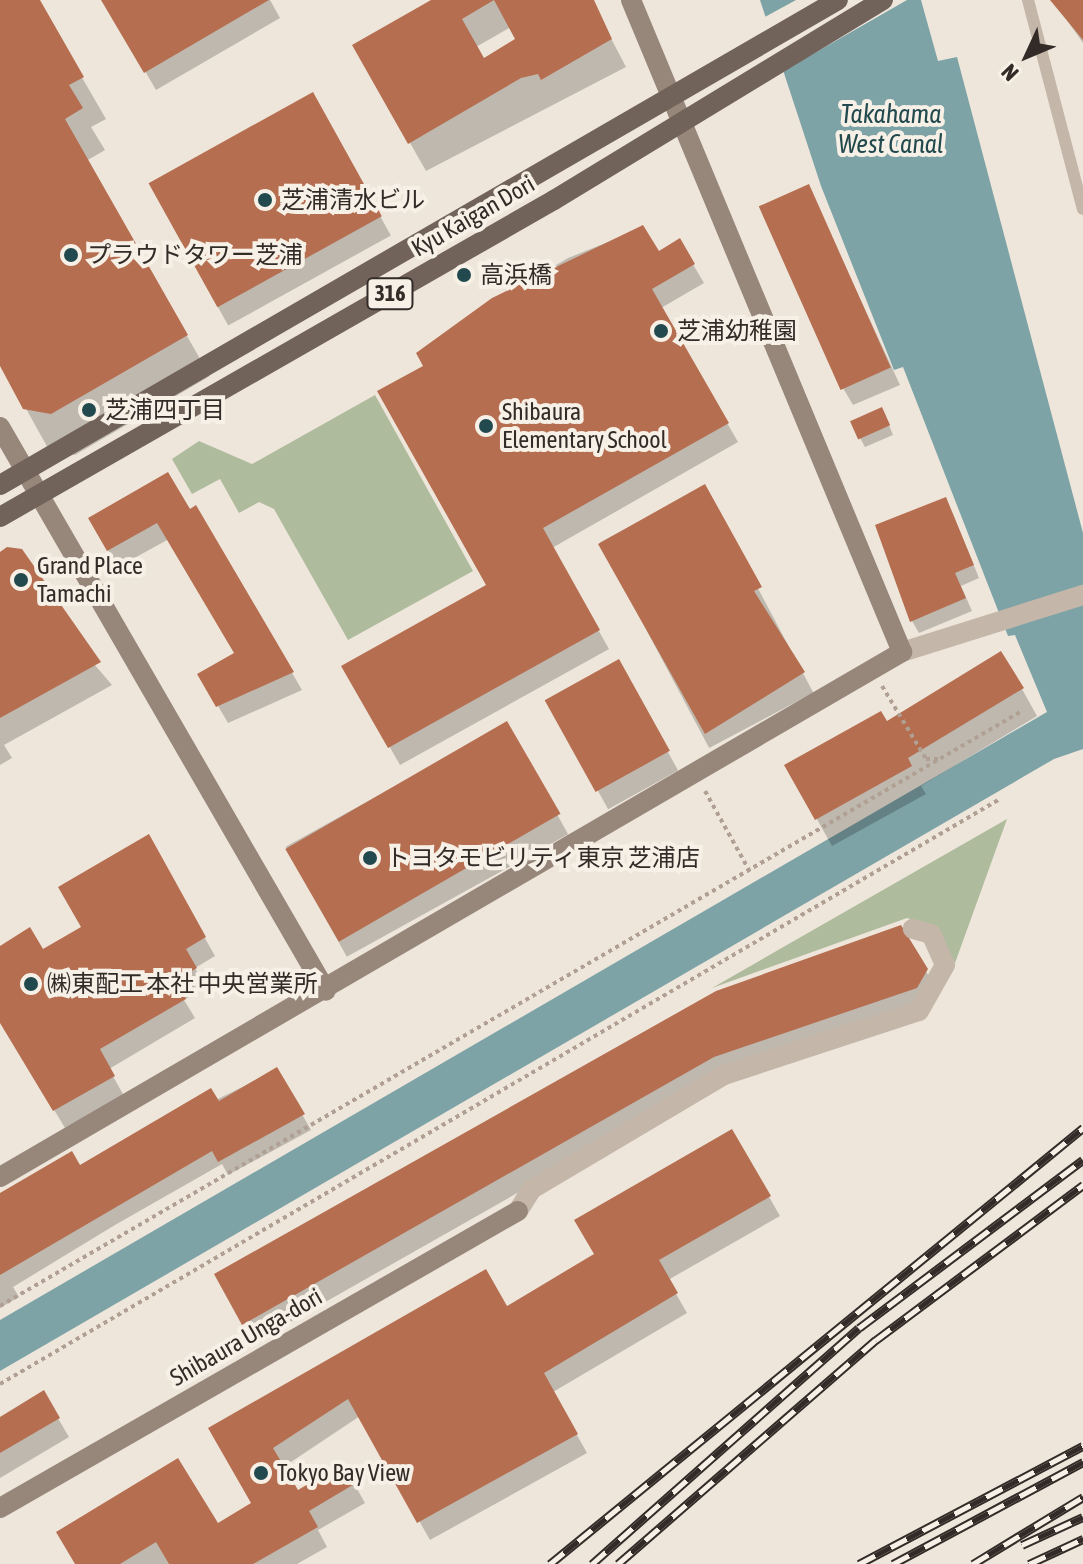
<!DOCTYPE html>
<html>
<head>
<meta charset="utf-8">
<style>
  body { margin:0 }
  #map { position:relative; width:1083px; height:1564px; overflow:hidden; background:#eee6db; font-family:"Asap Condensed","Noto Sans JP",sans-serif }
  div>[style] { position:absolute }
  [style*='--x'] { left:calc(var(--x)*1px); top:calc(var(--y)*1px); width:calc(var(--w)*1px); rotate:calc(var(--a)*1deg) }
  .green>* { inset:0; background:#afbb9d }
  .water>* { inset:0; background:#7da3a7 }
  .pier>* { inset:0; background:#eee6db }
  .shadow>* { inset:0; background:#0003; transform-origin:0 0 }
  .building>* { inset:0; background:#b66e50; transform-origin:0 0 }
  .path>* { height:4px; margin-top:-2px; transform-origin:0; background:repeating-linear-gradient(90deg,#b0a093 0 4px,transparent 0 8px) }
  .lane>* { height:12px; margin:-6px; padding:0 6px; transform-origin:6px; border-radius:6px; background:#c4b6a8 }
  .street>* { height:20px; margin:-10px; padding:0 10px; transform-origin:10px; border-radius:10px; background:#c4b6a8 }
  .secondary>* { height:20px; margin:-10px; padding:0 10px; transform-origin:10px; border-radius:10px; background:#97867a }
  .primary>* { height:20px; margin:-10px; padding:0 10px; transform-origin:10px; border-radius:10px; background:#72635a }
  .rail>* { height:9px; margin-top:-4.5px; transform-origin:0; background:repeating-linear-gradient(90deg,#f6f0e6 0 18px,#322b27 0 36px); box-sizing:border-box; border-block:2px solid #322b27 }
  .dots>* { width:22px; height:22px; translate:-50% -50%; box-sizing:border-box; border:4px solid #f6f0e6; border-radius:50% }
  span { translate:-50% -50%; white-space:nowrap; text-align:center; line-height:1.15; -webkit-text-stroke:8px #f6f0e6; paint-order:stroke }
  .shield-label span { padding:2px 6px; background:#f6f0e6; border:2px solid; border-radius:6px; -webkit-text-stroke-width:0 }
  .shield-label { font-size:22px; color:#322b27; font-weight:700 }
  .poi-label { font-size:24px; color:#322b27 }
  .left { translate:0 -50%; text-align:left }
  .street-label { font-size:24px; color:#322b27 }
  .water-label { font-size:26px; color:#22494e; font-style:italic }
  .north { position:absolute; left:987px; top:16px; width:80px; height:80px; -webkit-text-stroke:6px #f6f0e6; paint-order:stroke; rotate:226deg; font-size:22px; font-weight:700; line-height:32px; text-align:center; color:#322b27 }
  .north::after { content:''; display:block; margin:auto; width:28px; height:36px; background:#322b27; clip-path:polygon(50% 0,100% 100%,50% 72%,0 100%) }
</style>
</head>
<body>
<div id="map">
  <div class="green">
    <i style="clip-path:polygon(375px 395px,473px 571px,348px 640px,274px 509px,259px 502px,239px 513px,220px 479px,192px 494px,172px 459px,199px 441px,252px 464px)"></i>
    <i style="clip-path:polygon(1007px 819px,955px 963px,938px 929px,907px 918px,712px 988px)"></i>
  </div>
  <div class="water">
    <i style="clip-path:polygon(760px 0,921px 0,938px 61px,957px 57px,1083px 533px,1083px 749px,1054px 759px,0 1371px,0 1320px,1047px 712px,1015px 635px,1008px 636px,903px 367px,894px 370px,821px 186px)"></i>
  </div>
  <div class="pier">
    <i style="clip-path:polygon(796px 0,907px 0,778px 74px,763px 18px)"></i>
  </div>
  <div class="shadow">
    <i style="clip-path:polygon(0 0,37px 0,106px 119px,91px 127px,105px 150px,86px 161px,210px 376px,75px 455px,49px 450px,0 362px)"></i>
    <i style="clip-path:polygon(104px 0,270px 0,280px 18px,156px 90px)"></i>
    <i style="clip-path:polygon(evenodd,435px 0,591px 0,626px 67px,426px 171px,355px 46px,435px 0,511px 27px,518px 39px,483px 61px,476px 47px,511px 27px)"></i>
    <i style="clip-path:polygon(1059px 0,1083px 0,1083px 43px,1055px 3px)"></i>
    <i style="left:323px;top:113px;width:140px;height:186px;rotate:61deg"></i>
    <i style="clip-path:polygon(808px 186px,900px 385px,853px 405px,843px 388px)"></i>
    <i style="clip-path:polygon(643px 228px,658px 253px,679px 241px,704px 283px,661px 308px,738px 442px,552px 548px,609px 649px,400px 765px,344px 667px,488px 586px,426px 367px,454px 326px,568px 258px)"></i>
    <i style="clip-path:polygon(886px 418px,893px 435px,865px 447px,860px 438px)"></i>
    <i style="left:704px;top:487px;width:233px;height:118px;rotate:62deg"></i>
    <i style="clip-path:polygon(196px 508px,302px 690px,228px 723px,200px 675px,236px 654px,169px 539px,118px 567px,90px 519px)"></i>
    <i style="clip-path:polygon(952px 512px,979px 578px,961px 586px,972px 611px,919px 633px,912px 621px)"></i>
    <i style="clip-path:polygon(0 554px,112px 685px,4px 745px,12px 758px,0 765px)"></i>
    <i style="left:618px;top:662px;width:124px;height:80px;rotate:61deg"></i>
    <i style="clip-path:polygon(1022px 689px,1037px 716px,921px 786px,926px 794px,832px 846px,787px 766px,886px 723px)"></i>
    <i style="left:507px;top:724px;width:126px;height:253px;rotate:61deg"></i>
    <i style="clip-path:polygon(148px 837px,215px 956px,195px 968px,206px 987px,184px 1000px,195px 1018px,109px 1069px,124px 1096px,65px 1128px,0 1020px,0 948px,42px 952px,83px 928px)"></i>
    <i style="clip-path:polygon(900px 927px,937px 990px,927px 1007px,725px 1075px,255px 1342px,217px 1275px)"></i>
    <i style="clip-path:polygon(277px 1070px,311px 1130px,228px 1175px,222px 1164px,115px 1225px,13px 1287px,19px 1297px,0 1308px,0 1195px,79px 1167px)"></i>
    <i style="clip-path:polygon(732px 1132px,780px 1216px,668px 1280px,687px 1313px,553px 1392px,587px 1453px,430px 1540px,360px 1416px,282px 1468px,297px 1493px,344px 1466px,365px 1503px,318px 1530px,327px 1547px,297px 1564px,77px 1564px,59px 1532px,217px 1525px,254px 1503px,211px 1429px,506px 1308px,597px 1255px)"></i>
    <i style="clip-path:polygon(43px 1393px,69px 1437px,0 1478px,0 1419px)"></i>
  </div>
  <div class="building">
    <i style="clip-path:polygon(0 0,40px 0,84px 77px,69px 85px,83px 108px,65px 119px,188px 335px,51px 414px,23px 409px,0 366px)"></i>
    <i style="clip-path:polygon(101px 0,269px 0,144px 73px)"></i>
    <i style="clip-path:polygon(evenodd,431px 0,594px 0,612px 39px,541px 80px,538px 74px,521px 78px,408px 144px,352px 45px,431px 0,494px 0,515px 39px,484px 58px,462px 19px,494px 0)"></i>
    <i style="clip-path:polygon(1050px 0,1083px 0,1083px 40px)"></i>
    <i style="left:313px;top:92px;width:142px;height:188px;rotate:61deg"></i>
    <i style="left:809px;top:184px;width:201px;height:55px;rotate:66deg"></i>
    <i style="clip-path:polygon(643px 225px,659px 251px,680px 238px,695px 264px,652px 289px,729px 423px,543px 528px,600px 630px,388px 748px,341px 666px,486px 585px,377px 391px,423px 366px,416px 353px,492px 298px)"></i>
    <i style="left:882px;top:407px;width:20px;height:35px;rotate:66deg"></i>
    <i style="clip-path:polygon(168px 472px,190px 509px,196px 505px,294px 672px,216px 707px,197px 674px,234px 653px,157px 523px,107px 551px,88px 518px)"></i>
    <i style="clip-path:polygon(705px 484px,762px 587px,754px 591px,805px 672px,705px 734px,598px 544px)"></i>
    <i style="clip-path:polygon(946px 497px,974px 565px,955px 573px,966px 598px,910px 622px,875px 525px)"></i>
    <i style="clip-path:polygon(7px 547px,22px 549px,101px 662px,0 718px,0 552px)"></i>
    <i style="clip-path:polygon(1001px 651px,1024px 688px,908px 758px,912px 766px,815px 820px,784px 765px,881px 711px,887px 721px)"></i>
    <i style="left:619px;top:659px;width:105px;height:85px;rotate:61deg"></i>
    <i style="left:507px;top:721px;width:107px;height:256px;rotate:60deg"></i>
    <i style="clip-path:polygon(149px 834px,206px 937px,186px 949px,197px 968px,175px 981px,186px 999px,100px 1049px,115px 1076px,53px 1111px,0 1023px,0 946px,30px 927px,43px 949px,81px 927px,58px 887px)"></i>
    <i style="clip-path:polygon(901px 925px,928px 969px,917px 988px,714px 1057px,242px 1325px,214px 1274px,716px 991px)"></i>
    <i style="clip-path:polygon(277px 1067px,305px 1114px,218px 1162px,212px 1151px,0 1275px,0 1193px,72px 1151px,80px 1165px,211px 1088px,219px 1101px)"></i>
    <i style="clip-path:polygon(732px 1129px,771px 1196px,659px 1260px,678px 1293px,544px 1373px,578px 1434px,417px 1523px,348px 1399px,273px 1448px,298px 1490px,344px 1463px,356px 1483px,309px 1511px,318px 1527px,253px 1564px,169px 1564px,156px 1542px,120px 1564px,75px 1564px,56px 1532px,178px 1458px,218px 1523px,251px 1503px,208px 1428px,486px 1269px,507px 1306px,594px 1254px,574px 1220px)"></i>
    <i style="clip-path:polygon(44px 1390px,60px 1418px,0 1453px,0 1417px)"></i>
  </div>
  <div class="path">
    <i style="--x:882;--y:686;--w:85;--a:58.9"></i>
    <i style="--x:926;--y:759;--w:13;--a:0"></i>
    <i style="--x:705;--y:791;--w:93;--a:60.9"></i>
    <i style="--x:0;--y:1306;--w:1183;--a:-30.21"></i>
    <i style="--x:0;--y:1384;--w:1159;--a:-30.33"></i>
  </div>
  <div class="lane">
    <i style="--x:1028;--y:0;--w:216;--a:75.3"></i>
  </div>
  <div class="street">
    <i style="--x:902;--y:652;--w:190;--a:-17.5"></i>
    <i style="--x:518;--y:1211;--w:26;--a:-58"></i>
    <i style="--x:532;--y:1189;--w:223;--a:-30.7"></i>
    <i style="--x:724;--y:1075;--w:205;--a:-18.2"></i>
    <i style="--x:919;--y:1011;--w:53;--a:-60.5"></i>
    <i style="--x:945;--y:965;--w:34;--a:-114"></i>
    <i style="--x:931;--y:934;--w:19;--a:-164"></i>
  </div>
  <div class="secondary">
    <i style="--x:0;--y:427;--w:651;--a:59.97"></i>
    <i style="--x:0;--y:1177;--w:1044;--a:-30.2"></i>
    <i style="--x:902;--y:652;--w:706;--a:-112.57"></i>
    <i style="--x:0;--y:1508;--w:597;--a:-29.83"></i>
  </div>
  <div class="primary">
    <i style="--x:0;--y:485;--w:968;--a:-30.06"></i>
    <i style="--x:0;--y:517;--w:638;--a:-29.78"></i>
    <i style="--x:554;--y:200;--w:385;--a:-31.3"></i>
  </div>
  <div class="rail">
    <i style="--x:1022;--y:1545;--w:67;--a:-24.7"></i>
    <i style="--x:550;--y:1564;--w:689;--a:-39.28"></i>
    <i style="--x:592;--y:1564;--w:356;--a:-41.5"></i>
    <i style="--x:859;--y:1328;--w:280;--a:-36.9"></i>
    <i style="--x:618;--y:1564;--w:342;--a:-41"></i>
    <i style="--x:876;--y:1340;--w:259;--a:-36.8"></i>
    <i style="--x:859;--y:1564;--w:253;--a:-27.8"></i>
    <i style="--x:893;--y:1564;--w:216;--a:-28.2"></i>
    <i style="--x:973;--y:1564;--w:129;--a:-31.3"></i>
    <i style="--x:1029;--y:1564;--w:60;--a:-24.8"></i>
  </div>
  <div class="dots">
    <i style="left:265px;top:200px;background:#22494e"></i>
    <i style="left:71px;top:255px;background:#22494e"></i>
    <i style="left:464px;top:275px;background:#22494e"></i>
    <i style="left:661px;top:331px;background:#22494e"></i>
    <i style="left:89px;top:410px;background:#22494e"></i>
    <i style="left:486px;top:426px;background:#22494e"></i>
    <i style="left:21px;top:580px;background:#22494e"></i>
    <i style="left:370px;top:858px;background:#22494e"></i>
    <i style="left:31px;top:984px;background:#22494e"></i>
    <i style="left:261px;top:1473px;background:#22494e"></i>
  </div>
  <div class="shield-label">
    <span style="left:390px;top:294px">316</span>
  </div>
  <div class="poi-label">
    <span class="left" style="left:281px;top:200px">芝浦清水ビル</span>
    <span class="left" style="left:87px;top:255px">プラウドタワー芝浦</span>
    <span class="left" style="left:480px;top:275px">高浜橋</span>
    <span class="left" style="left:677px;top:331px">芝浦幼稚園</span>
    <span class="left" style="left:105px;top:410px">芝浦四丁目</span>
    <span class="left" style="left:502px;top:426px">Shibaura<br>Elementary School</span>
    <span class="left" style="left:37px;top:580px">Grand Place<br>Tamachi</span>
    <span class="left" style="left:386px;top:858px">トヨタモビリティ東京 芝浦店</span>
    <span class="left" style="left:47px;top:984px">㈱東配工 本社 中央営業所</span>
    <span class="left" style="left:277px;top:1473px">Tokyo Bay View</span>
  </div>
  <div class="street-label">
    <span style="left:473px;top:216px;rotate:-30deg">Kyu Kaigan Dori</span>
    <span style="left:246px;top:1337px;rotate:-30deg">Shibaura Unga-dori</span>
  </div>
  <div class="water-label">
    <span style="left:891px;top:130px">Takahama<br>West Canal</span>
  </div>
  <div class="north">N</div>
</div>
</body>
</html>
